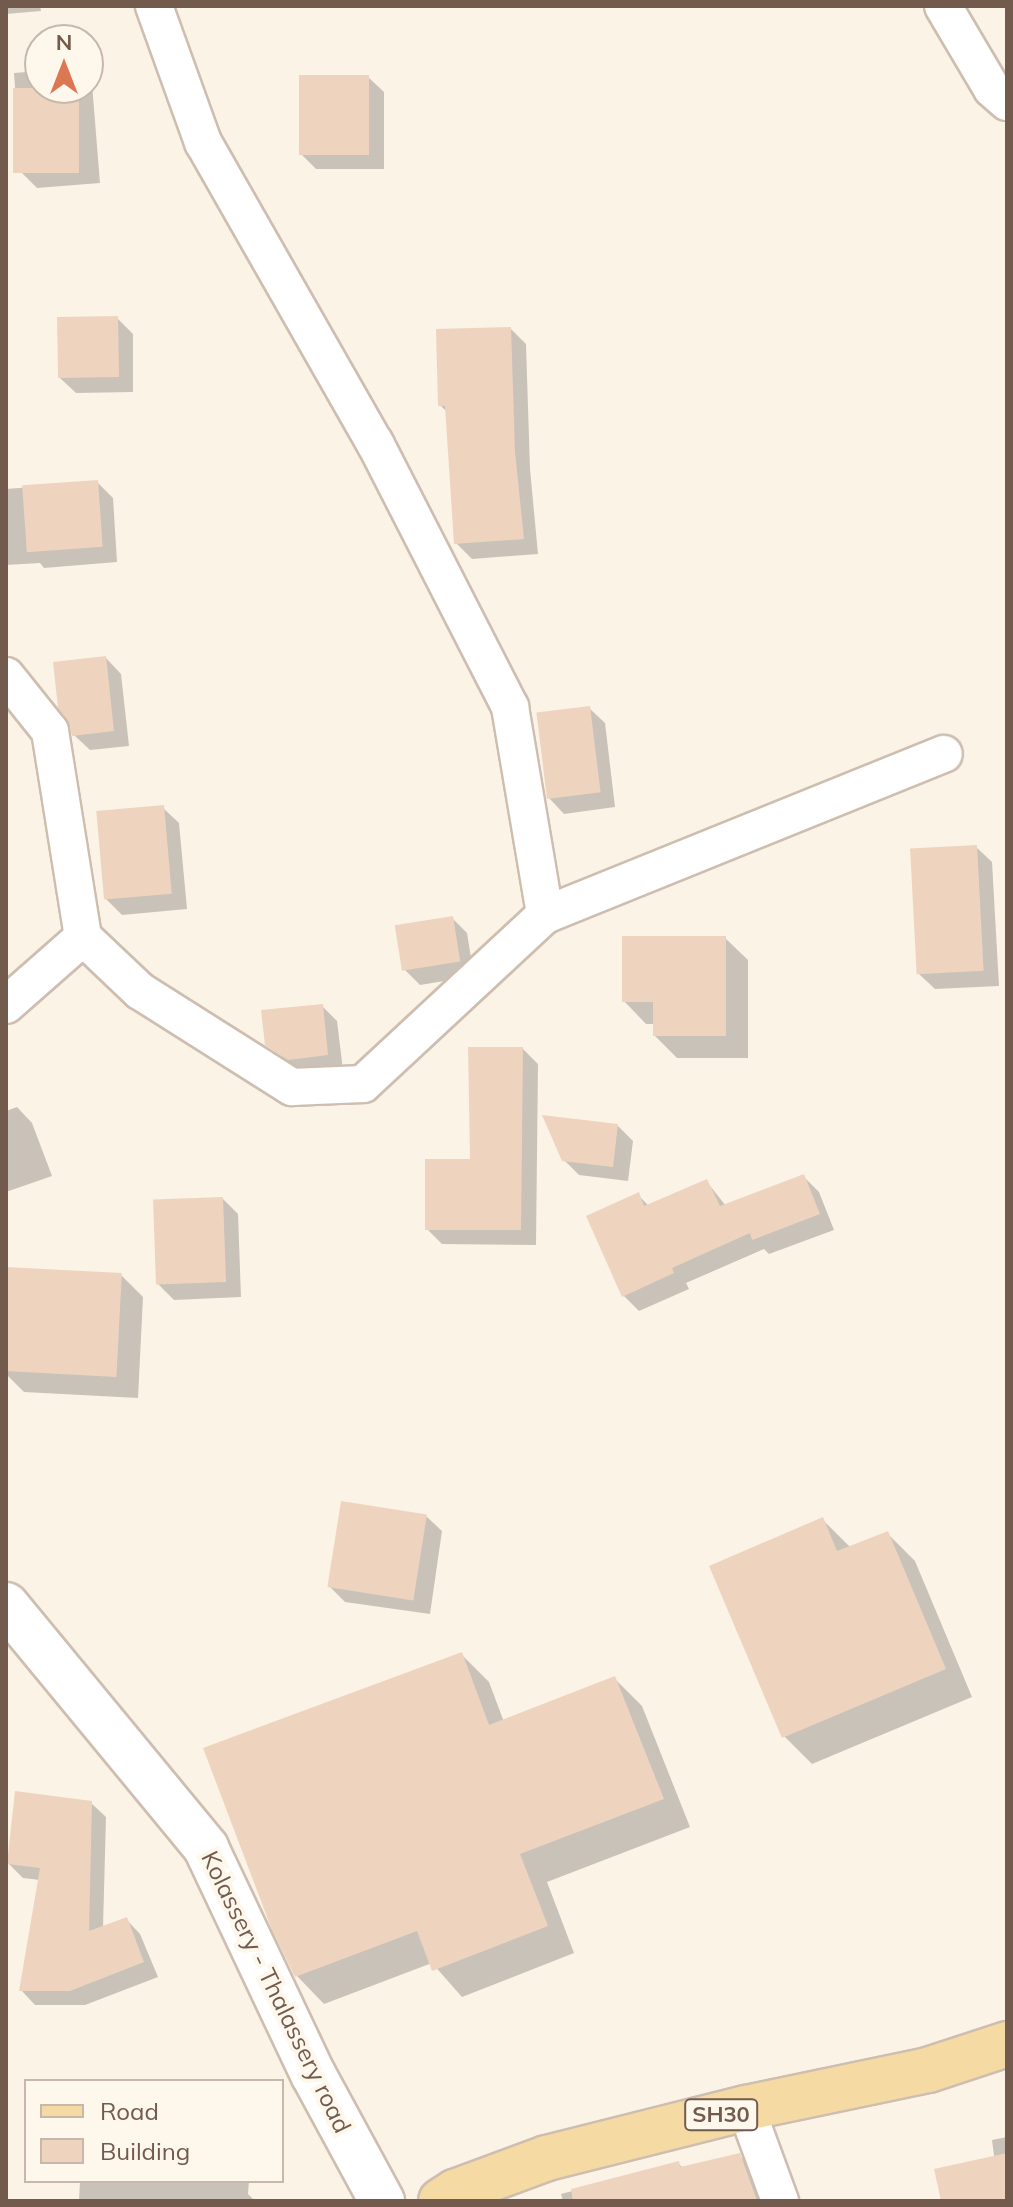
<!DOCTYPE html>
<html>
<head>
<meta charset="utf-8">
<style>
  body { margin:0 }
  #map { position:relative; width:1013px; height:2207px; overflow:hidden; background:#fbf3e6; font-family:Mulish,sans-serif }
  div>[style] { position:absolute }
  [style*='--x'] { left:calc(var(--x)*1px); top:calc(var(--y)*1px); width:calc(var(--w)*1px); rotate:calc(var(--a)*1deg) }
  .shadow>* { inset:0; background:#0003 }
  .building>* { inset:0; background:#eed4bf; transform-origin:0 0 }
  .roads { filter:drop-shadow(2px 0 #cebeb0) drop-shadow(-2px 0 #cebeb0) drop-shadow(0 2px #cebeb0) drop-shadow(0 -2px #cebeb0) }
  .street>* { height:36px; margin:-18px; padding:0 18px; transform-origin:18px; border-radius:18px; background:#fff }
  .secondary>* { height:44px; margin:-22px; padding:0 22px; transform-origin:22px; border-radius:22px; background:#fff }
  .primary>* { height:44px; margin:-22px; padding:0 22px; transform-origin:22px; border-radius:22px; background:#f5daa3 }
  span { translate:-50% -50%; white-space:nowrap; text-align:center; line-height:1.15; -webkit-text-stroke:8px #fef7ec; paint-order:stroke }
  .shield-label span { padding:2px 6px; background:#fef7ec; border:2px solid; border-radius:6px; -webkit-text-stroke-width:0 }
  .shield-label { font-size:22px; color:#725b4c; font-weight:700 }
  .street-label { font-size:24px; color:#725b4c }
  .frame { position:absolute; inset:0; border:8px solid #725b4c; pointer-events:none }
  .legend { position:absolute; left:24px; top:2079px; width:260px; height:104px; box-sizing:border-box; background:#fef7ec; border:2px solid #c6b9ac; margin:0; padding:10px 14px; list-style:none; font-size:24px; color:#725b4c }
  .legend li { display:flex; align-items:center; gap:16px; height:40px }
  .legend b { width:40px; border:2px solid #c6b9ac }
  .north { position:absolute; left:24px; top:24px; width:80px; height:80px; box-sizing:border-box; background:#fef7ec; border:2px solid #c6b9ac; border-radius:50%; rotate:0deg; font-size:22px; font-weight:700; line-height:32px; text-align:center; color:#725b4c }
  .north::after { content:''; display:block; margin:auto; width:28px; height:36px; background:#dc7753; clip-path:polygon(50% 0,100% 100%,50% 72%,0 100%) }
</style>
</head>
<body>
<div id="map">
  <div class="shadow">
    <i style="clip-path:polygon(6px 6px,40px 6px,41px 11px,6px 14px)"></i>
    <i style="clip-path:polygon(40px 71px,40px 88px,88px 88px,88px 80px,92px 84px,100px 183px,37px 188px,21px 172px,14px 73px)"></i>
    <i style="clip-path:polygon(368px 77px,384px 92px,384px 169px,316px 169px,301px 154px)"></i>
    <i style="clip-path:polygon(117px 318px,133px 334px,133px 392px,76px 393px,60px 378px)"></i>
    <i style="clip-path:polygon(511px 329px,526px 344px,530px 469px,538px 554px,472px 559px,456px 543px,447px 412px,440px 405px)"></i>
    <i style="clip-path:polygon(97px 482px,113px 498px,117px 562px,44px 568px,40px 563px,6px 565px,6px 489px)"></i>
    <i style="clip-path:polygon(106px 658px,121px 674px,129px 746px,90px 750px,74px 735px)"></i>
    <i style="clip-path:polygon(589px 708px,605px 723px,615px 807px,564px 814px,549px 798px)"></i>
    <i style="clip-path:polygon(163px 808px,179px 823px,187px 909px,122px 915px,106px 899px)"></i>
    <i style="clip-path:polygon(976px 847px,992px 862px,999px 986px,935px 989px,919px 974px)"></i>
    <i style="clip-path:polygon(452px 918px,467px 933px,474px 976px,420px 985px,404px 969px)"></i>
    <i style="clip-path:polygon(725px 938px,748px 960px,748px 1058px,677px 1058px,655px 1036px,655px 1024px,646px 1024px,624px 1001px)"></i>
    <i style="clip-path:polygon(322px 1006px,337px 1021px,343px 1070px,305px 1074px,267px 1044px)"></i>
    <i style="clip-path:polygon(523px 1049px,538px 1064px,536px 1245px,442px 1244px,427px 1229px,472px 1161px)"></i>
    <i style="clip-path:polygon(17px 1107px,32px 1123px,52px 1176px,6px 1192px,6px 1111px)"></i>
    <i style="clip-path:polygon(618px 1126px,633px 1141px,628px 1181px,579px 1175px,563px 1159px)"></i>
    <i style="clip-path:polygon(804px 1177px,819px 1192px,834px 1230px,769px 1254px,764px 1249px,686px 1283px,689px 1289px,639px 1311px,624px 1296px,638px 1195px,649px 1206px,707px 1182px,726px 1206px)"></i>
    <i style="clip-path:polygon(223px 1199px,238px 1214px,241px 1297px,174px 1300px,158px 1284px)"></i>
    <i style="clip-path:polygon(6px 1269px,121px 1275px,143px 1297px,138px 1398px,24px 1392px,6px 1374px)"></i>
    <i style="clip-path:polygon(426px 1516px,442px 1531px,430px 1614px,345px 1602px,330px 1587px)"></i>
    <i style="clip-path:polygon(823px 1520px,851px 1548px,887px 1533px,915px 1561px,972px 1697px,812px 1764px,784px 1736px)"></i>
    <i style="clip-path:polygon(461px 1654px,489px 1682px,504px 1722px,614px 1678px,642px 1706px,690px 1827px,547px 1882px,574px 1953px,462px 1997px,432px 1963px,324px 2004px,297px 1976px)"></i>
    <i style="clip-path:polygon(91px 1803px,106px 1817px,103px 1928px,126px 1919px,140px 1934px,158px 1977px,85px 2005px,35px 2005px,21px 1990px,40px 1880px,23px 1878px,9px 1864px)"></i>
    <i style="clip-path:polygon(1007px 2137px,1007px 2201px,1000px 2201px,992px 2140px)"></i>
    <i style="clip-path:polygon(739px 2155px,759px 2174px,768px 2201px,563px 2201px,561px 2194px,678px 2163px,683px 2168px)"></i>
    <i style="clip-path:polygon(80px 2181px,249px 2181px,248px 2194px,255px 2201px,79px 2201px)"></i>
  </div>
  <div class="building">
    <i style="left:299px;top:75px;width:70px;height:80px"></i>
    <i style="left:13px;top:88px;width:66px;height:85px"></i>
    <i style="left:118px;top:316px;width:61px;height:61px;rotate:89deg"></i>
    <i style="clip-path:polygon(511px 327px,515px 452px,524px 539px,454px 544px,445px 406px,438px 406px,436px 329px)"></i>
    <i style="left:98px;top:480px;width:67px;height:76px;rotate:86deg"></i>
    <i style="clip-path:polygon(106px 656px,114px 731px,72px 736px,67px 719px,58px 708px,53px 662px)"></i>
    <i style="left:590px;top:706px;width:87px;height:54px;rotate:83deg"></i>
    <i style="left:164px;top:805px;width:89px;height:68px;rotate:85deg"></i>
    <i style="left:977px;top:845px;width:126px;height:67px;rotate:87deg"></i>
    <i style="left:453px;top:916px;width:46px;height:59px;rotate:81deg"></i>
    <i style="clip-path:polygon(622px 936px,726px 936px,726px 1036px,653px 1036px,653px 1002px,622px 1002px)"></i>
    <i style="clip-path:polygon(323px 1004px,328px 1055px,288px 1060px,265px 1045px,261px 1010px)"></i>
    <i style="clip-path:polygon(468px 1047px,523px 1047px,521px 1230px,425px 1230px,425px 1159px,470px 1159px)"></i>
    <i style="clip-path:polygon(542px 1115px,618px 1124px,613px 1167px,562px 1161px)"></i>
    <i style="clip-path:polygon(804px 1174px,820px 1214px,752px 1240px,750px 1233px,672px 1268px,674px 1273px,622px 1297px,586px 1216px,639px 1192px,644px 1206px,707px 1179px,720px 1206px)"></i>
    <i style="left:223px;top:1197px;width:85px;height:70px;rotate:88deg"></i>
    <i style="left:6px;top:1267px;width:116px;height:104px;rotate:3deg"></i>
    <i style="left:341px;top:1501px;width:87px;height:87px;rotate:9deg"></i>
    <i style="clip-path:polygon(823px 1517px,837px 1551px,888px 1531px,946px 1669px,782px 1738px,709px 1566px)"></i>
    <i style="clip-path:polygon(462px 1652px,489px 1725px,615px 1676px,664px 1799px,520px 1854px,548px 1926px,432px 1971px,417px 1931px,295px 1977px,272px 1930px,203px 1748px)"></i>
    <i style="clip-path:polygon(15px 1791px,92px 1801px,89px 1931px,127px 1917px,144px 1962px,70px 1991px,19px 1991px,40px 1868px,7px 1864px)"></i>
    <i style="clip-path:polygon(740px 2153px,757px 2201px,573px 2201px,571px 2189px,679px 2161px,680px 2167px)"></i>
    <i style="clip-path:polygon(1007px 2153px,1007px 2201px,941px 2201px,934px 2169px)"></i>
  </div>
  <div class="roads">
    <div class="street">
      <i style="--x:154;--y:6;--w:145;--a:70.2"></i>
      <i style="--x:203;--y:142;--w:347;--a:60.3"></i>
      <i style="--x:375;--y:443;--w:297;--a:62.9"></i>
      <i style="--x:510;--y:707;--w:211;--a:80.4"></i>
      <i style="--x:943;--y:6;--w:96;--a:59.4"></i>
      <i style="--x:992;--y:89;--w:20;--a:41"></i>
      <i style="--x:6;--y:676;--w:70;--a:51.3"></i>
      <i style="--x:50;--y:731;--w:209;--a:80.9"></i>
      <i style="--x:83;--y:937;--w:79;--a:43.5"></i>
      <i style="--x:140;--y:991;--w:180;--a:32.3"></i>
      <i style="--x:292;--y:1087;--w:71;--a:-2.4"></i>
      <i style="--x:363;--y:1084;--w:248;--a:-42.9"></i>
      <i style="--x:545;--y:915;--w:430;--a:-22"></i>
      <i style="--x:6;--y:1005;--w:103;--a:-41.4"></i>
      <i style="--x:746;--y:2108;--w:99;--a:69.9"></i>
    </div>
    <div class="secondary">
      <i style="--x:6;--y:1605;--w:315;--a:50.5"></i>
      <i style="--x:206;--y:1848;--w:250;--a:64.7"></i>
      <i style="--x:313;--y:2074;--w:145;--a:61.5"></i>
    </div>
    <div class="primary">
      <i style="--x:441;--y:2201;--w:17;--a:-33"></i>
      <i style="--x:455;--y:2192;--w:98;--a:-20.3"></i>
      <i style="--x:547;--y:2158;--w:205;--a:-14.1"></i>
      <i style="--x:746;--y:2108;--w:186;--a:-11.8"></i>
      <i style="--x:928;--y:2070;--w:83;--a:-18.2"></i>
    </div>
  </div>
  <div class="shield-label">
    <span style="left:721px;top:2115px">SH30</span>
  </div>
  <div class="street-label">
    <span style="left:276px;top:1992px;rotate:64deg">Kolassery - Thalassery road</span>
  </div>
  <div class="frame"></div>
  <ul class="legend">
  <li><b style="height:10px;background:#f5daa3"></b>Road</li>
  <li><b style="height:22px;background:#eed4bf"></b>Building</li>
  </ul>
  <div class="north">N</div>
</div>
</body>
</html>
